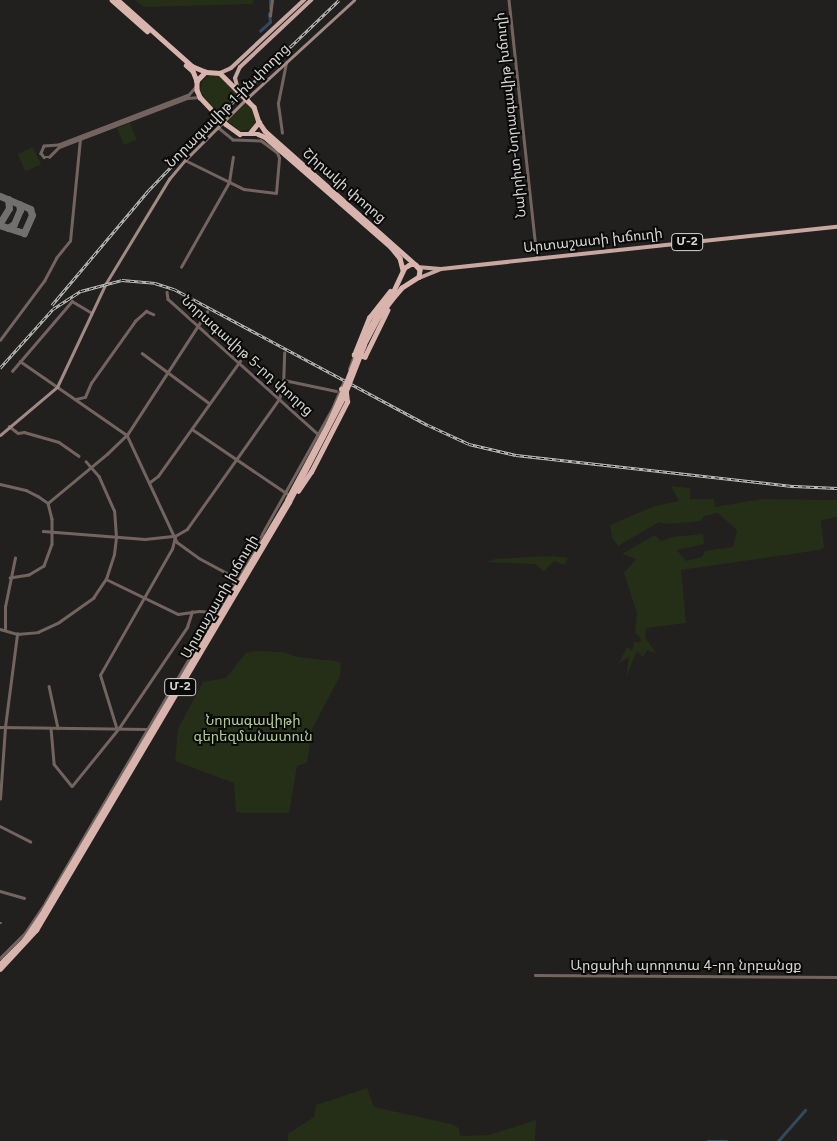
<!DOCTYPE html>
<html>
<head>
<meta charset="utf-8">
<style>
  body { margin:0 }
  #map { position:relative; width:837px; height:1141px; overflow:hidden; background:#21201e; font-family:Figtree,"Noto Sans Armenian",sans-serif }
  div>[style] { position:absolute }
  [style*='--x'] { left:calc(var(--x)*1px); top:calc(var(--y)*1px); width:calc(var(--w)*1px); rotate:calc(var(--a)*1deg) }
  .green>* { inset:0; background:#252f17; transform-origin:0 0 }
  .canal>* { height:2.5px; margin:-1.25px; padding:0 1.25px; transform-origin:1.25px; border-radius:1.25px; background:#304b5e }
  .taxiway>* { height:7px; margin:-3.5px; padding:0 3.5px; transform-origin:3.5px; border-radius:3.5px; background:#72706f }
  .minor>* { height:2.5px; margin:-1.25px; padding:0 1.25px; transform-origin:1.25px; border-radius:1.25px; background:#736460 }
  .tertiary>* { height:2.5px; margin:-1.25px; padding:0 1.25px; transform-origin:1.25px; border-radius:1.25px; background:#736460 }
  .secondary>* { height:3px; margin:-1.5px; padding:0 1.5px; transform-origin:1.5px; border-radius:1.5px; background:#a28a84 }
  .primary>* { height:4px; margin:-2px; padding:0 2px; transform-origin:2px; border-radius:2px; background:#c7a7a0 }
  .trunk>* { height:4.5px; margin:-2.25px; padding:0 2.25px; transform-origin:2.25px; border-radius:2.25px; background:#d8b4ad }
  .rail>* { height:3px; margin-top:-1.5px; transform-origin:0; background:repeating-linear-gradient(90deg,#0a0a09 0 4px,#c2c1c0 0 8px); box-sizing:border-box; border-block:1px solid #c2c1c0 }
  .trunk-bridge>* { height:4.5px; margin:-2.25px; padding:0 2.25px; transform-origin:2.25px; border-radius:2.25px; background:#d8b4ad }
  span { translate:-50% -50%; white-space:nowrap; text-align:center; line-height:1.15; -webkit-text-stroke:4px #0a0a09; paint-order:stroke }
  .shield-label span { padding:1px 4px; background:#0a0a09; border:1px solid; border-radius:4px; -webkit-text-stroke-width:0 }
  .shield-label { font-size:12px; color:#d6d5d4; font-weight:700 }
  .street-label { font-size:14px; color:#d6d5d4 }
  .park-label { font-size:14px; color:#b3ca95 }
</style>
</head>
<body>
<div id="map">
  <div class="green">
    <i style="clip-path:polygon(135px 0,253px 0,253px 4px,143px 7px)"></i>
    <i style="clip-path:polygon(210px 75px,219px 76px,237px 94px,223px 110px,218px 112px,200px 92px,202px 81px)"></i>
    <i style="clip-path:polygon(246px 103px,252px 109px,256px 121px,251px 129px,240px 131px,228px 121px)"></i>
    <i style="left:130px;top:123px;width:18px;height:14px;rotate:68deg"></i>
    <i style="left:33px;top:147px;width:19px;height:17px;rotate:65deg"></i>
    <i style="clip-path:polygon(671px 486px,690px 488px,690px 499px,714px 499px,715px 507px,763px 499px,837px 500px,837px 517px,821px 520px,824px 548px,819px 550px,681px 570px,686px 623px,646px 628px,645px 637px,656px 653px,647px 650px,643px 657px,637px 651px,626px 677px,629px 657px,619px 663px,627px 647px,632px 651px,634px 642px,641px 642px,640px 637px,635px 633px,637px 613px,624px 573px,636px 559px,622px 554px,655px 535px,661px 541px,672px 537px,703px 534px,704px 544px,677px 550px,686px 561px,702px 557px,705px 551px,733px 547px,737px 530px,718px 513px,704px 516px,701px 521px,666px 524px,659px 522px,618px 546px,612px 538px,610px 525px,655px 506px,679px 501px)"></i>
    <i style="clip-path:polygon(553px 556px,568px 558px,564px 565px,554px 561px,544px 571px,535px 564px,487px 562px,495px 559px)"></i>
    <i style="clip-path:polygon(255px 651px,283px 652px,297px 657px,336px 661px,341px 663px,340px 676px,312px 729px,307px 763px,297px 766px,289px 813px,242px 813px,236px 811px,234px 783px,175px 761px,178px 729px,203px 682px,226px 678px,246px 653px)"></i>
    <i style="clip-path:polygon(367px 1088px,374px 1107px,451px 1124px,459px 1128px,460px 1136px,489px 1135px,536px 1120px,535px 1141px,288px 1141px,288px 1134px,314px 1117px,316px 1105px)"></i>
  </div>
  <div class="canal">
    <i style="--x:270;--y:8;--w:8;--a:-90"></i>
    <i style="--x:260;--y:31;--w:13;--a:-42"></i>
    <i style="--x:270;--y:22;--w:8;--a:-97"></i>
    <i style="--x:708;--y:1141;--w:19;--a:0"></i>
    <i style="--x:778;--y:1141;--w:41;--a:-48.9"></i>
  </div>
  <div class="taxiway">
    <i style="--x:0;--y:196;--w:33;--a:23"></i>
    <i style="--x:30;--y:209;--w:6;--a:72"></i>
    <i style="--x:32;--y:215;--w:20;--a:114"></i>
    <i style="--x:24;--y:233;--w:25;--a:-162"></i>
    <i style="--x:0;--y:223;--w:17;--a:-59"></i>
    <i style="--x:9;--y:208;--w:9;--a:-96"></i>
    <i style="--x:8;--y:228;--w:7;--a:-34"></i>
    <i style="--x:14;--y:224;--w:15;--a:-67"></i>
    <i style="--x:20;--y:210;--w:6;--a:-99"></i>
  </div>
  <div class="minor">
    <i style="--x:282;--y:133;--w:30;--a:-98"></i>
    <i style="--x:278;--y:103;--w:41;--a:-78.7"></i>
    <i style="--x:185;--y:160;--w:66;--a:26.2"></i>
    <i style="--x:244;--y:189;--w:32;--a:7"></i>
    <i style="--x:276;--y:193;--w:35;--a:-85"></i>
    <i style="--x:279;--y:158;--w:5;--a:-112"></i>
    <i style="--x:277;--y:153;--w:20;--a:-143"></i>
    <i style="--x:261;--y:141;--w:28;--a:-178"></i>
    <i style="--x:233;--y:140;--w:19;--a:-141"></i>
    <i style="--x:181;--y:267;--w:98;--a:-60.5"></i>
    <i style="--x:229;--y:182;--w:25;--a:-81"></i>
    <i style="--x:167;--y:292;--w:7;--a:82"></i>
    <i style="--x:168;--y:299;--w:202;--a:42"></i>
    <i style="--x:0;--y:340;--w:74;--a:-53.3"></i>
    <i style="--x:44;--y:281;--w:26;--a:-62"></i>
    <i style="--x:56;--y:258;--w:22;--a:-51"></i>
    <i style="--x:70;--y:241;--w:102;--a:-84.4"></i>
    <i style="--x:142;--y:353;--w:84;--a:36.7"></i>
    <i style="--x:20;--y:361;--w:130;--a:34.7"></i>
    <i style="--x:127;--y:435;--w:118;--a:65"></i>
    <i style="--x:177;--y:542;--w:27;--a:36"></i>
    <i style="--x:199;--y:558;--w:42;--a:28.4"></i>
    <i style="--x:12;--y:371;--w:92;--a:-49.4"></i>
    <i style="--x:72;--y:301;--w:23;--a:31"></i>
    <i style="--x:284;--y:380;--w:53;--a:11.9"></i>
    <i style="--x:76;--y:399;--w:9;--a:-13"></i>
    <i style="--x:85;--y:397;--w:15;--a:-67"></i>
    <i style="--x:91;--y:383;--w:76;--a:-54.6"></i>
    <i style="--x:135;--y:321;--w:15;--a:-42"></i>
    <i style="--x:146;--y:311;--w:8;--a:23"></i>
    <i style="--x:9;--y:426;--w:11;--a:38"></i>
    <i style="--x:18;--y:433;--w:6;--a:-9"></i>
    <i style="--x:24;--y:432;--w:36;--a:16"></i>
    <i style="--x:59;--y:442;--w:24;--a:35"></i>
    <i style="--x:192;--y:429;--w:114;--a:34.2"></i>
    <i style="--x:150;--y:482;--w:10;--a:-37"></i>
    <i style="--x:158;--y:476;--w:141;--a:-54.5"></i>
    <i style="--x:0;--y:484;--w:27;--a:13"></i>
    <i style="--x:26;--y:490;--w:13;--a:27"></i>
    <i style="--x:38;--y:496;--w:12;--a:35"></i>
    <i style="--x:48;--y:503;--w:16;--a:76"></i>
    <i style="--x:52;--y:519;--w:25;--a:90"></i>
    <i style="--x:52;--y:544;--w:23;--a:110"></i>
    <i style="--x:44;--y:566;--w:17;--a:149"></i>
    <i style="--x:29;--y:575;--w:19;--a:171"></i>
    <i style="--x:48;--y:503;--w:77;--a:-39.7"></i>
    <i style="--x:107;--y:454;--w:28;--a:-44"></i>
    <i style="--x:127;--y:435;--w:147;--a:-57"></i>
    <i style="--x:43;--y:531;--w:102;--a:4.5"></i>
    <i style="--x:145;--y:539;--w:30;--a:-6"></i>
    <i style="--x:175;--y:536;--w:14;--a:-30"></i>
    <i style="--x:187;--y:529;--w:159;--a:-54.7"></i>
    <i style="--x:279;--y:399;--w:13;--a:-72"></i>
    <i style="--x:283;--y:387;--w:34;--a:-88"></i>
    <i style="--x:106;--y:579;--w:80;--a:25.9"></i>
    <i style="--x:178;--y:614;--w:21;--a:-8"></i>
    <i style="--x:199;--y:611;--w:17;--a:3"></i>
    <i style="--x:0;--y:629;--w:18;--a:16"></i>
    <i style="--x:17;--y:634;--w:21;--a:-5"></i>
    <i style="--x:38;--y:632;--w:23;--a:-25"></i>
    <i style="--x:59;--y:622;--w:42;--a:-35.2"></i>
    <i style="--x:93;--y:598;--w:23;--a:-56"></i>
    <i style="--x:106;--y:579;--w:26;--a:-72"></i>
    <i style="--x:114;--y:554;--w:17;--a:-83"></i>
    <i style="--x:116;--y:537;--w:26;--a:-94"></i>
    <i style="--x:114;--y:511;--w:37;--a:-114"></i>
    <i style="--x:99;--y:477;--w:20;--a:-131"></i>
    <i style="--x:5;--y:630;--w:23;--a:-90"></i>
    <i style="--x:5;--y:607;--w:50;--a:-78.5"></i>
    <i style="--x:49;--y:686;--w:43;--a:77.9"></i>
    <i style="--x:0;--y:727;--w:147;--a:0.8"></i>
    <i style="--x:116;--y:727;--w:54;--a:-107.1"></i>
    <i style="--x:100;--y:675;--w:145;--a:-60.3"></i>
    <i style="--x:172;--y:549;--w:12;--a:-76"></i>
    <i style="--x:51;--y:728;--w:36;--a:85"></i>
    <i style="--x:54;--y:764;--w:28;--a:51"></i>
    <i style="--x:72;--y:786;--w:75;--a:-51"></i>
    <i style="--x:119;--y:728;--w:122;--a:-56"></i>
    <i style="--x:187;--y:627;--w:16;--a:-72"></i>
    <i style="--x:0;--y:799;--w:72;--a:-86"></i>
    <i style="--x:5;--y:727;--w:94;--a:-82.6"></i>
    <i style="--x:0;--y:826;--w:34;--a:27"></i>
    <i style="--x:0;--y:891;--w:25;--a:16"></i>
    <i style="--x:0;--y:923;--w:1;--a:0"></i>
    <i style="--x:535;--y:975;--w:302;--a:0.4"></i>
  </div>
  <div class="tertiary">
    <i style="--x:509;--y:0;--w:260;--a:83.8"></i>
    <i style="--x:270;--y:16;--w:16;--a:-83"></i>
    <i style="--x:196;--y:87;--w:11;--a:131"></i>
    <i style="--x:189;--y:95;--w:139;--a:159"></i>
    <i style="--x:59;--y:145;--w:15;--a:176"></i>
    <i style="--x:44;--y:146;--w:8;--a:113"></i>
    <i style="--x:41;--y:153;--w:5;--a:53"></i>
    <i style="--x:44;--y:157;--w:5;--a:0"></i>
    <i style="--x:49;--y:157;--w:14;--a:-45"></i>
    <i style="--x:59;--y:147;--w:137;--a:-20.9"></i>
    <i style="--x:187;--y:98;--w:13;--a:-4"></i>
    <i style="--x:349;--y:369;--w:15;--a:-70"></i>
    <i style="--x:0;--y:958;--w:35;--a:-45"></i>
    <i style="--x:25;--y:933;--w:36;--a:-56"></i>
    <i style="--x:45;--y:903;--w:428;--a:-59.5"></i>
    <i style="--x:262;--y:534;--w:143;--a:-60.8"></i>
    <i style="--x:332;--y:409;--w:28;--a:-67"></i>
  </div>
  <div class="secondary">
    <i style="--x:0;--y:435;--w:75;--a:-40.1"></i>
    <i style="--x:57;--y:387;--w:115;--a:-64.8"></i>
    <i style="--x:106;--y:283;--w:122;--a:-58.8"></i>
    <i style="--x:169;--y:179;--w:25;--a:-50"></i>
    <i style="--x:185;--y:160;--w:85;--a:-45"></i>
    <i style="--x:245;--y:100;--w:148;--a:-42.5"></i>
  </div>
  <div class="primary">
    <i style="--x:220;--y:73;--w:12;--a:-24"></i>
    <i style="--x:231;--y:68;--w:100;--a:-43"></i>
    <i style="--x:238;--y:90;--w:12;--a:-104"></i>
    <i style="--x:235;--y:78;--w:12;--a:-66"></i>
    <i style="--x:240;--y:67;--w:98;--a:-43.3"></i>
    <i style="--x:417;--y:267;--w:24;--a:5"></i>
    <i style="--x:441;--y:269;--w:398;--a:-6.1"></i>
    <i style="--x:419;--y:278;--w:24;--a:-22"></i>
  </div>
  <div class="trunk">
    <i style="--x:112;--y:0;--w:47;--a:41.5"></i>
    <i style="--x:118;--y:0;--w:99;--a:41.7"></i>
    <i style="--x:192;--y:66;--w:15;--a:23"></i>
    <i style="--x:206;--y:72;--w:14;--a:4"></i>
    <i style="--x:220;--y:73;--w:27;--a:45"></i>
    <i style="--x:186;--y:65;--w:9;--a:41"></i>
    <i style="--x:193;--y:71;--w:11;--a:68"></i>
    <i style="--x:206;--y:72;--w:13;--a:135"></i>
    <i style="--x:197;--y:81;--w:9;--a:90"></i>
    <i style="--x:197;--y:90;--w:8;--a:67"></i>
    <i style="--x:200;--y:97;--w:23;--a:47"></i>
    <i style="--x:248;--y:101;--w:8;--a:45"></i>
    <i style="--x:254;--y:107;--w:16;--a:72"></i>
    <i style="--x:259;--y:122;--w:11;--a:56"></i>
    <i style="--x:265;--y:131;--w:202;--a:41.6"></i>
    <i style="--x:226;--y:124;--w:17;--a:36"></i>
    <i style="--x:240;--y:134;--w:18;--a:0"></i>
    <i style="--x:258;--y:134;--w:8;--a:23"></i>
    <i style="--x:265;--y:137;--w:167;--a:41.1"></i>
    <i style="--x:391;--y:247;--w:14;--a:51"></i>
    <i style="--x:400;--y:258;--w:12;--a:76"></i>
    <i style="--x:250;--y:133;--w:14;--a:-51"></i>
    <i style="--x:388;--y:310;--w:52;--a:116.1"></i>
    <i style="--x:365;--y:357;--w:11;--a:-170"></i>
    <i style="--x:354;--y:355;--w:40;--a:-68"></i>
    <i style="--x:369;--y:318;--w:34;--a:-52"></i>
    <i style="--x:361;--y:345;--w:31;--a:-63"></i>
    <i style="--x:375;--y:317;--w:31;--a:-54"></i>
    <i style="--x:393;--y:292;--w:26;--a:-65"></i>
    <i style="--x:404;--y:268;--w:6;--a:-31"></i>
    <i style="--x:409;--y:265;--w:7;--a:0"></i>
    <i style="--x:416;--y:265;--w:6;--a:51"></i>
    <i style="--x:420;--y:270;--w:7;--a:98"></i>
    <i style="--x:419;--y:277;--w:20;--a:147"></i>
    <i style="--x:402;--y:288;--w:16;--a:130"></i>
    <i style="--x:392;--y:300;--w:21;--a:127"></i>
    <i style="--x:379;--y:317;--w:32;--a:118"></i>
    <i style="--x:298;--y:491;--w:23;--a:-56"></i>
    <i style="--x:311;--y:472;--w:79;--a:-62.8"></i>
    <i style="--x:347;--y:402;--w:9;--a:-96"></i>
    <i style="--x:346;--y:393;--w:6;--a:-141"></i>
    <i style="--x:0;--y:964;--w:34;--a:-45"></i>
    <i style="--x:24;--y:940;--w:36;--a:-56"></i>
    <i style="--x:44;--y:910;--w:477;--a:-59.3"></i>
    <i style="--x:287;--y:500;--w:86;--a:-61.7"></i>
    <i style="--x:328;--y:424;--w:32;--a:-66"></i>
    <i style="--x:0;--y:969;--w:53;--a:-47.3"></i>
    <i style="--x:36;--y:930;--w:497;--a:-59.4"></i>
    <i style="--x:289;--y:502;--w:119;--a:-62.6"></i>
  </div>
  <div class="rail">
    <i style="--x:52;--y:305;--w:149;--a:-49.9"></i>
    <i style="--x:148;--y:191;--w:123;--a:-46.3"></i>
    <i style="--x:233;--y:102;--w:147;--a:-43.9"></i>
    <i style="--x:0;--y:368;--w:79;--a:-48.1"></i>
    <i style="--x:53;--y:309;--w:33;--a:-33"></i>
    <i style="--x:81;--y:291;--w:42;--a:-15"></i>
    <i style="--x:122;--y:280;--w:33;--a:5"></i>
    <i style="--x:155;--y:283;--w:20;--a:18"></i>
    <i style="--x:174;--y:289;--w:288;--a:28.2"></i>
    <i style="--x:428;--y:425;--w:45;--a:24.9"></i>
    <i style="--x:469;--y:444;--w:48;--a:13.2"></i>
    <i style="--x:516;--y:455;--w:280;--a:6.4"></i>
    <i style="--x:794;--y:486;--w:43;--a:2.7"></i>
  </div>
  <div class="trunk-bridge">
    <i style="--x:239;--y:92;--w:13;--a:45"></i>
    <i style="--x:216;--y:114;--w:14;--a:45"></i>
    <i style="--x:341;--y:395;--w:54;--a:-68.2"></i>
    <i style="--x:344;--y:396;--w:55;--a:-68.6"></i>
  </div>
  <div class="shield-label">
    <span style="left:687px;top:242px">Մ-2</span>
    <span style="left:180px;top:687px">Մ-2</span>
  </div>
  <div class="street-label">
    <span style="left:228px;top:106px;rotate:-45deg">Նորագավիթ 1-ին փողոց</span>
    <span style="left:511px;top:115px;rotate:-96deg">Նաիրիտ-Նորագավիթ խճուղի</span>
    <span style="left:344px;top:186px;rotate:41deg">Շիրակի փողոց</span>
    <span style="left:593px;top:241px;rotate:-6deg">Արտաշատի խճուղի</span>
    <span style="left:247px;top:356px;rotate:42deg">Նորագավիթ 5-րդ փողոց</span>
    <span style="left:220px;top:597px;rotate:-60deg">Արտաշատի խճուղի</span>
    <span style="left:686px;top:966px">Արցախի պողոտա 4-րդ նրբանցք</span>
  </div>
  <div class="park-label">
    <span style="left:253px;top:729px">Նորագավիթի<br>գերեզմանատուն</span>
  </div>
</div>
</body>
</html>
